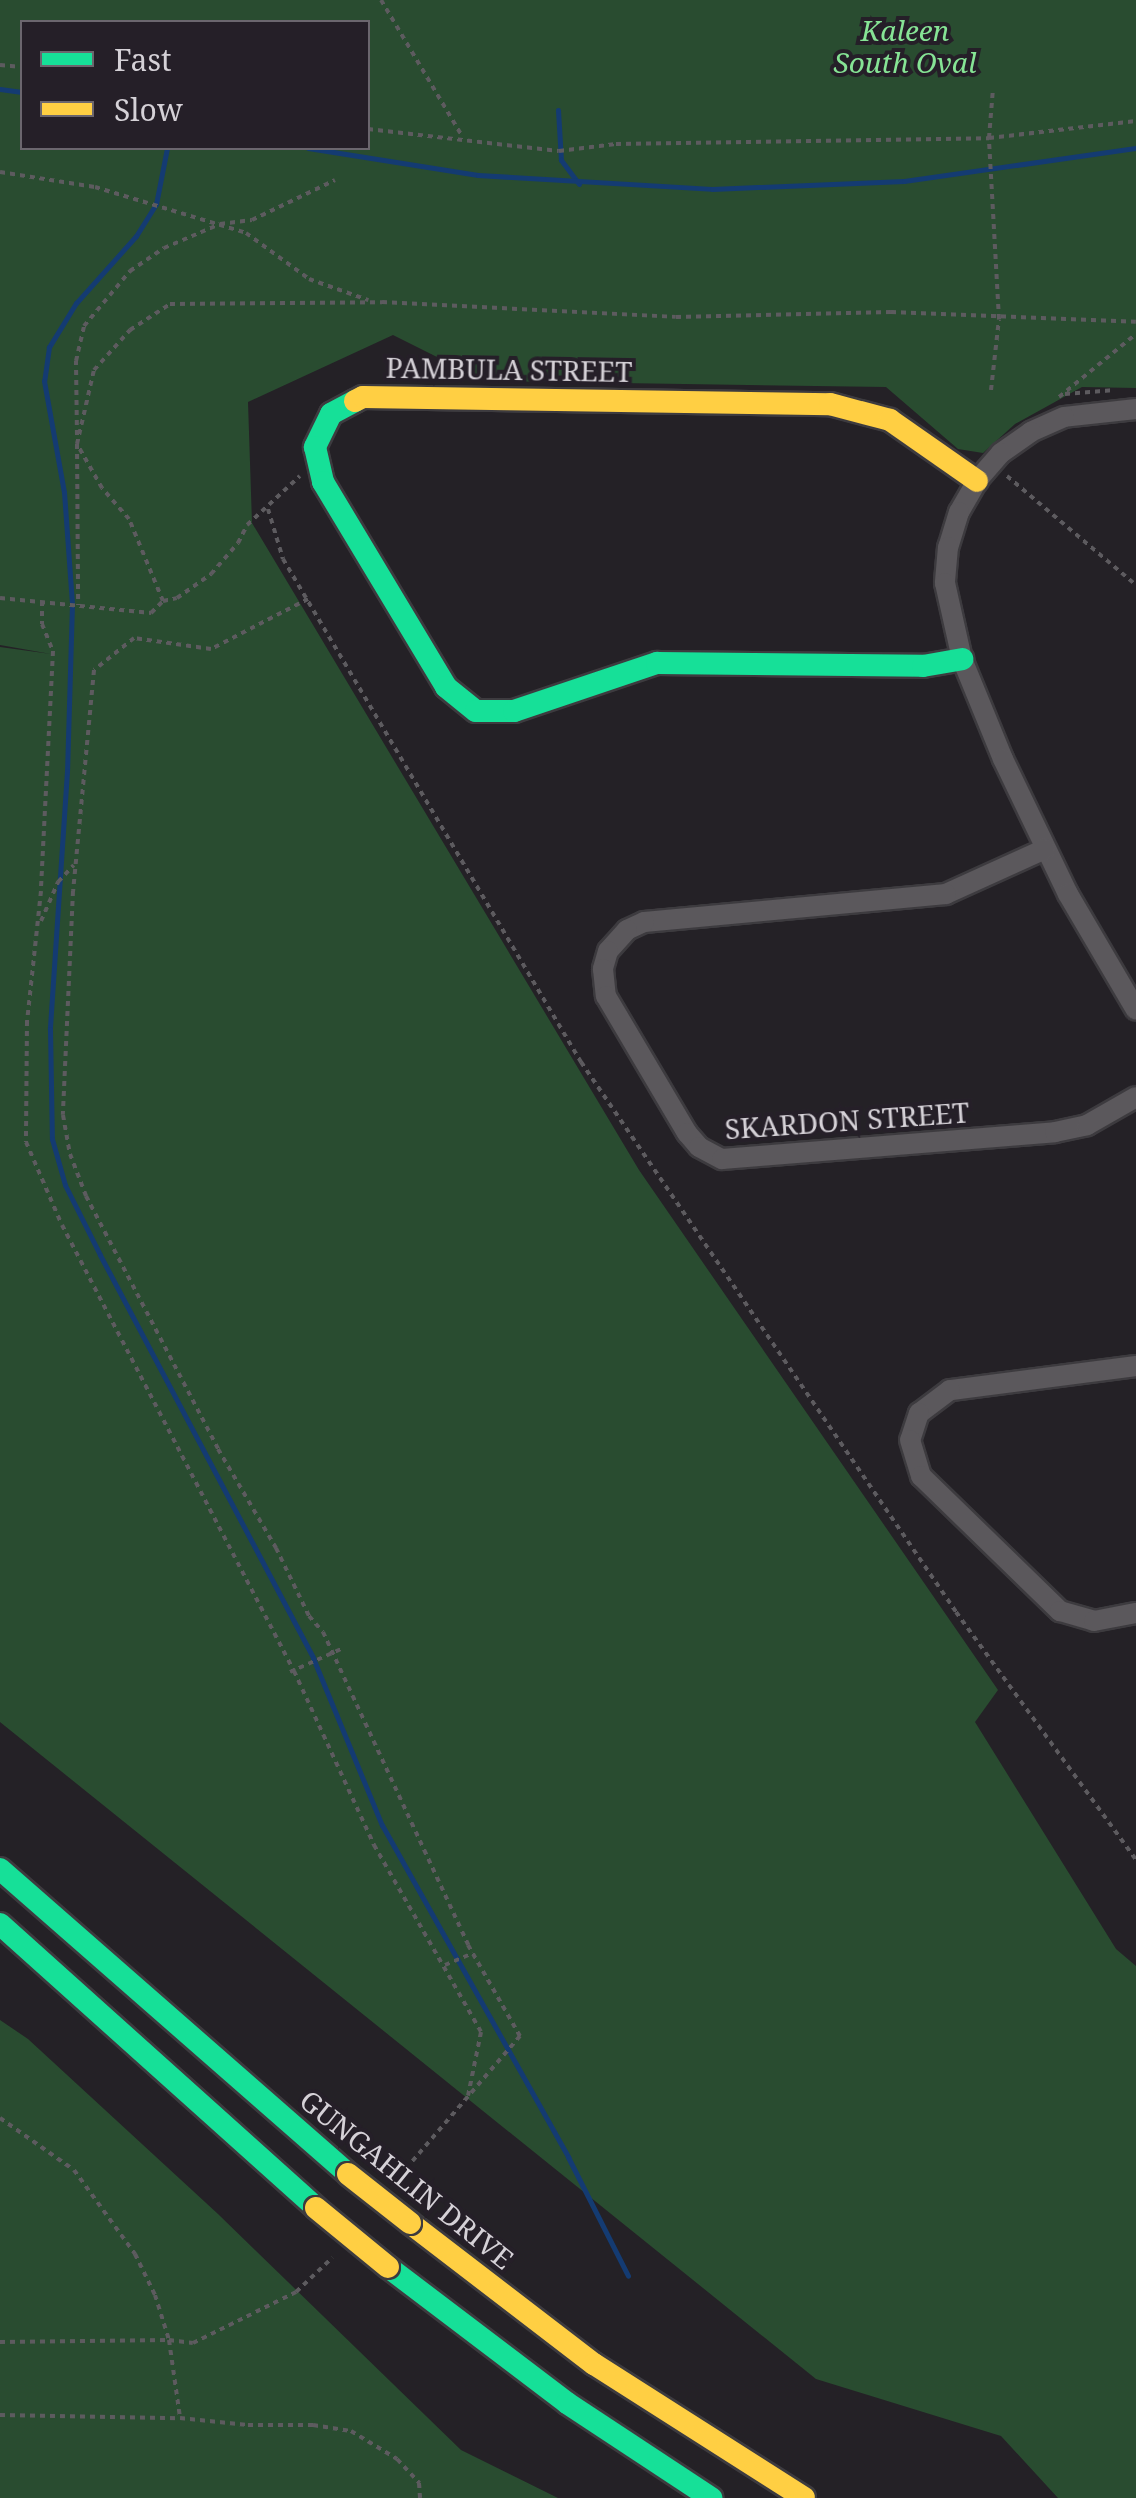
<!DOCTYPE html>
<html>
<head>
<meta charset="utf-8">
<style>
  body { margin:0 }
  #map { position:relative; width:1136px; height:2498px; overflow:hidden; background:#242126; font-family:"Noto Serif",serif }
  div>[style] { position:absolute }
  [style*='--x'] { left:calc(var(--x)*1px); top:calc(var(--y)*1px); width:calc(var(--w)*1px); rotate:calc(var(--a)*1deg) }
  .green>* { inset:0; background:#294c30 }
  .stream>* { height:5px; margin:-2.5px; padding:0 2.5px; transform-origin:2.5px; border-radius:2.5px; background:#143b72 }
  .path>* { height:4px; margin-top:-2px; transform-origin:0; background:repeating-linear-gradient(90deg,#5d5b5f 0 5px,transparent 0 10px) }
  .roads { filter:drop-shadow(2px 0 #3d3b3f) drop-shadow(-2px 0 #3d3b3f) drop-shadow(0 2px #3d3b3f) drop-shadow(0 -2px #3d3b3f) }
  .street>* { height:20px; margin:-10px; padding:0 10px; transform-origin:10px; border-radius:10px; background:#5b585c }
  .fast>* { height:22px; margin:-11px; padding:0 11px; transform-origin:11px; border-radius:11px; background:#16e098 }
  .slow>* { height:22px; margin:-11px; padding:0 11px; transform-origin:11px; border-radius:11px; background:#ffcf43 }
  .bridges { filter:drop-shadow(2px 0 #3d3b3f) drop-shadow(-2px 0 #3d3b3f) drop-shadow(0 2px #3d3b3f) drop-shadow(0 -2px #3d3b3f) }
  .slow-bridge>* { height:22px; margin:-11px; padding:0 11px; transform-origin:11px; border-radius:11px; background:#ffcf43 }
  span { translate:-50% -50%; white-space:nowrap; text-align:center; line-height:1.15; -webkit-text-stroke:8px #251f28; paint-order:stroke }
  .park-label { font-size:28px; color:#86e495; font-style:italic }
  .street-label { font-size:28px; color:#d5d1d7 }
  .legend { position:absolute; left:20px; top:20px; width:350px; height:130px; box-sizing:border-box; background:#251f28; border:2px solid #6b666e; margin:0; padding:12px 18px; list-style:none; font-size:30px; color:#d5d1d7 }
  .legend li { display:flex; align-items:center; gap:20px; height:50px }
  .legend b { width:50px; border:2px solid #6b666e }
</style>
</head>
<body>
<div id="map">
  <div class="green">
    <i style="clip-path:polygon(evenodd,0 0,1136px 0,1136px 388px,1082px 387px,1015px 424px,983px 453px,958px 449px,886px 387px,485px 381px,393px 335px,248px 402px,252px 523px,639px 1170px,998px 1690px,975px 1722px,1116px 1949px,1136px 1966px,1136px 2498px,1058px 2498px,1001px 2436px,816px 2379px,0 1722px,0 647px,51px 654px,0 645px,0 0,22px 22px,368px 22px,368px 148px,22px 148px,22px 22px)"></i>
    <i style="clip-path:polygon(0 2020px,28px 2039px,218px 2214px,461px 2450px,558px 2498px,0 2498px)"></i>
  </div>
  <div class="stream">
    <i style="--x:0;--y:89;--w:22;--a:8"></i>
    <i style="--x:558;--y:110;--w:50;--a:86.6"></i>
    <i style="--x:561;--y:160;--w:30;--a:53"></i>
    <i style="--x:167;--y:148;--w:57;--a:101.1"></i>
    <i style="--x:156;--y:204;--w:38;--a:122"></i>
    <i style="--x:136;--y:236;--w:90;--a:131.8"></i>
    <i style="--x:76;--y:303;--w:52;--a:121.5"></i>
    <i style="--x:49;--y:347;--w:34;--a:98"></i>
    <i style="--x:44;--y:381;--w:113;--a:79.8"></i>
    <i style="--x:64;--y:492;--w:112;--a:85.9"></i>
    <i style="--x:72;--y:604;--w:167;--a:91.7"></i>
    <i style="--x:67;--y:771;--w:259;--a:93.8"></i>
    <i style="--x:50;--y:1029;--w:110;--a:89"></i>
    <i style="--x:52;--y:1139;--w:48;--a:74.2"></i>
    <i style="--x:65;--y:1185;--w:78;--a:63.4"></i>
    <i style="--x:100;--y:1255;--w:456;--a:62.1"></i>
    <i style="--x:313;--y:1658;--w:181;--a:67.6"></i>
    <i style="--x:382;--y:1825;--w:381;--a:60.7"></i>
    <i style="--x:568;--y:2157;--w:133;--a:63.2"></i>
    <i style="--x:308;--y:148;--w:172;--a:9"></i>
    <i style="--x:478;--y:175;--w:234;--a:3.4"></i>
    <i style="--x:712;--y:189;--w:192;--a:-2.4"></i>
    <i style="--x:904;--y:181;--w:234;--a:-8.1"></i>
  </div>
  <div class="path">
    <i style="--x:381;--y:0;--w:158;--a:59.2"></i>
    <i style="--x:0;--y:65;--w:22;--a:5"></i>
    <i style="--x:368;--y:129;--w:192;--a:6.6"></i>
    <i style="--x:559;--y:151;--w:57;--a:-7"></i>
    <i style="--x:616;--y:144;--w:373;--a:-0.9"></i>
    <i style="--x:989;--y:138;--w:148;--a:-6.6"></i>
    <i style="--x:0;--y:172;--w:96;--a:9"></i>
    <i style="--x:95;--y:187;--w:158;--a:16.9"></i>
    <i style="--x:246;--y:233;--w:78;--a:36.1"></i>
    <i style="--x:309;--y:279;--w:63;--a:19.6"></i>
    <i style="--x:991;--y:390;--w:71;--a:-83.6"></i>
    <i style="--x:999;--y:319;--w:181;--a:-93.2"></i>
    <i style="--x:989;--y:138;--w:50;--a:-85.4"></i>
    <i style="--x:1065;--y:394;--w:50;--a:-4.6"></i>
    <i style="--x:1059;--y:397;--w:99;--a:-39.3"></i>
    <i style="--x:77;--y:435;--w:74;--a:-90.8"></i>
    <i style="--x:76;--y:361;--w:36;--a:-77"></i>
    <i style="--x:84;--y:326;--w:72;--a:-50.1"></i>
    <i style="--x:130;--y:271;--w:41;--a:-34.1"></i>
    <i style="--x:164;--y:248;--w:61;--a:-23.2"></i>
    <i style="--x:220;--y:224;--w:32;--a:-7"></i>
    <i style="--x:252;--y:220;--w:92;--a:-25.7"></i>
    <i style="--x:77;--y:444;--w:161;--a:89.6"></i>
    <i style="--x:1007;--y:476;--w:169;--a:40.2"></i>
    <i style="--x:268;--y:509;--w:52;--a:73.3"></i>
    <i style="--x:283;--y:559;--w:585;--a:59.36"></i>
    <i style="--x:581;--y:1062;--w:666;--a:55.71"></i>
    <i style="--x:956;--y:1612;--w:306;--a:54"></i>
    <i style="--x:0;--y:598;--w:152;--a:5.7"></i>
    <i style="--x:151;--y:613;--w:17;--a:-45"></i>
    <i style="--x:163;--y:601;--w:14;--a:-12"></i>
    <i style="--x:177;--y:598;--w:42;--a:-35.2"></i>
    <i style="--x:211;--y:574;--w:41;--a:-48.9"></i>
    <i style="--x:238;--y:543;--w:20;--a:-63"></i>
    <i style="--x:247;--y:525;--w:72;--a:-42.8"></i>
    <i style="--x:308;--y:599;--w:109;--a:152.7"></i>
    <i style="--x:211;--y:649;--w:78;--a:-171.9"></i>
    <i style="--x:134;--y:638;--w:51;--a:141.3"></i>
    <i style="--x:94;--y:670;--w:222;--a:95.4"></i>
    <i style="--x:73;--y:891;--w:224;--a:92.6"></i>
    <i style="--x:63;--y:1115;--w:40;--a:80"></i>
    <i style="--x:70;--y:1154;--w:45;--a:69.1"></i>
    <i style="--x:86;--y:1196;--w:285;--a:62.4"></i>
    <i style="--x:218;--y:1449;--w:115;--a:59.6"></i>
    <i style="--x:276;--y:1548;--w:76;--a:64.1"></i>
    <i style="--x:309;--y:1616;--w:21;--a:49"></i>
    <i style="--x:323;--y:1632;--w:345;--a:65.1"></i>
    <i style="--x:468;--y:1945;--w:105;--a:60.3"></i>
    <i style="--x:520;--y:2036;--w:189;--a:130.7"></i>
    <i style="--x:42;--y:601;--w:23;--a:90"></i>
    <i style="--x:42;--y:624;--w:29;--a:68"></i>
    <i style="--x:53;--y:651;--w:240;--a:92.9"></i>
    <i style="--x:41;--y:891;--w:131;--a:96.1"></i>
    <i style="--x:27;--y:1021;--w:121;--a:90.5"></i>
    <i style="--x:26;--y:1142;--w:90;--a:66.6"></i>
    <i style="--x:62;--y:1225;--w:503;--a:62.52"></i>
    <i style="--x:294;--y:1671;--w:192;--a:65.3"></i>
    <i style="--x:374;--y:1845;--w:215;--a:60.2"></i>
    <i style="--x:481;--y:2032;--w:65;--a:101.5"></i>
    <i style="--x:163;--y:601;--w:89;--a:-112.5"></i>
    <i style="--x:129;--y:519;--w:41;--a:-131.1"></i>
    <i style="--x:102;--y:488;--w:51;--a:-119.6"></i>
    <i style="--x:77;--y:444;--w:76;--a:-77.1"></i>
    <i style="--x:94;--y:370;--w:54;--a:-48"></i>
    <i style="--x:130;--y:330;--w:48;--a:-33"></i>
    <i style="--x:170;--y:304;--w:212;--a:-0.5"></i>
    <i style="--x:382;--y:302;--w:294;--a:2.9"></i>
    <i style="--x:676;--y:317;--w:215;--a:-1.3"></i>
    <i style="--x:891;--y:312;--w:245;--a:2.3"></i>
    <i style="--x:41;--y:921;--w:43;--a:-66.4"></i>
    <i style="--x:58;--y:882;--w:23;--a:-47"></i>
    <i style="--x:290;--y:1672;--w:56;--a:-24.3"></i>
    <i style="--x:445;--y:1965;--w:30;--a:-23"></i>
    <i style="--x:0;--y:2118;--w:90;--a:35.1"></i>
    <i style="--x:74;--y:2170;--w:104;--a:54"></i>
    <i style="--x:135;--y:2254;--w:46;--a:64"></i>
    <i style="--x:155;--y:2295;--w:47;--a:72.7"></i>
    <i style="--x:169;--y:2340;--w:78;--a:81.9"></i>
    <i style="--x:0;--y:2342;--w:169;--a:-0.7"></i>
    <i style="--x:169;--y:2340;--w:24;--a:7"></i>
    <i style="--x:193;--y:2343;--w:115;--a:-26.3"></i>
    <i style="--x:296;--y:2292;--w:50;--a:-43.4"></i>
    <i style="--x:0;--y:2415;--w:180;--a:1"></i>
    <i style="--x:180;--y:2418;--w:68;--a:5.9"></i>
    <i style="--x:248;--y:2425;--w:65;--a:0"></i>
    <i style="--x:313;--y:2425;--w:38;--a:9"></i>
    <i style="--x:351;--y:2431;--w:54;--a:31.3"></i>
    <i style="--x:397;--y:2459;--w:33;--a:47"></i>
    <i style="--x:419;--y:2483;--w:15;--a:86"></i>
  </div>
  <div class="roads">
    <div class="street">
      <i style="--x:1136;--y:409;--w:72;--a:173.7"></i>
      <i style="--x:1064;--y:417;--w:36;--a:156"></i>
      <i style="--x:1031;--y:432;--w:37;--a:145"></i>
      <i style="--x:1001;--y:453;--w:37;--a:131"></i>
      <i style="--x:977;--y:481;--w:36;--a:120"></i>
      <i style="--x:959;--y:512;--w:37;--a:107"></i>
      <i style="--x:948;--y:547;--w:36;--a:95"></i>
      <i style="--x:945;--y:583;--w:78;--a:77.4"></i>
      <i style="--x:962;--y:659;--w:108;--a:67.7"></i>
      <i style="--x:1003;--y:759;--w:150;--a:64.3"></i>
      <i style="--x:1068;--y:894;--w:134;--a:59.6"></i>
      <i style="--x:1045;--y:849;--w:109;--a:155.6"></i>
      <i style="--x:946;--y:894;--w:303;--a:174.7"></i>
      <i style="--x:644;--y:922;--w:19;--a:155"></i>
      <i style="--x:627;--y:930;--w:28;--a:132"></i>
      <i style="--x:608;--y:951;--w:19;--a:106"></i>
      <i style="--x:603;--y:969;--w:27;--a:84"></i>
      <i style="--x:606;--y:996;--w:159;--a:59.4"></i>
      <i style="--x:687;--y:1133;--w:18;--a:49"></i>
      <i style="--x:699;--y:1147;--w:26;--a:28"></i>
      <i style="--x:722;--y:1159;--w:334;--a:-4.6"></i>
      <i style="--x:1055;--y:1132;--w:33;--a:-12"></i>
      <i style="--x:1087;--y:1125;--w:56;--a:-29.7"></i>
      <i style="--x:1136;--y:1366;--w:188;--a:172.6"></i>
      <i style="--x:950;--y:1390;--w:39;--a:143"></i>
      <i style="--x:919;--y:1413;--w:28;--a:108"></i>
      <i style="--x:910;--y:1440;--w:38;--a:73"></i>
      <i style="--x:921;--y:1476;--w:194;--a:44.2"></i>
      <i style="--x:1060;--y:1611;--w:35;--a:16"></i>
      <i style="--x:1094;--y:1621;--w:43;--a:-10.8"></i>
    </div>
    <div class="fast">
      <i style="--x:355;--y:401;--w:27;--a:152"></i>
      <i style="--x:331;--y:414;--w:37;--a:116"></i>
      <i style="--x:315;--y:447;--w:36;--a:77"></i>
      <i style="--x:323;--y:482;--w:239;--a:59"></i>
      <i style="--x:446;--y:687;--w:38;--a:39"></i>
      <i style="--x:476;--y:711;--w:38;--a:0"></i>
      <i style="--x:514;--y:711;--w:151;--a:-18.6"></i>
      <i style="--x:657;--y:663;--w:266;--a:0.6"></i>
      <i style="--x:923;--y:666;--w:40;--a:-10"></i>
      <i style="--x:0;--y:1869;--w:463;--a:41.2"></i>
      <i style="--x:0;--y:1924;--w:425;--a:41.9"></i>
      <i style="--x:388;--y:2267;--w:225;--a:37.2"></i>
      <i style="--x:567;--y:2403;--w:173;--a:33.4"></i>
    </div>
    <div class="slow">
      <i style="--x:355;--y:401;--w:9;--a:-27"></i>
      <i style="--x:363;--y:397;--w:467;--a:0.9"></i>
      <i style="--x:830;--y:404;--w:62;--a:14.9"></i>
      <i style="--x:890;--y:420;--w:106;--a:35"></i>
      <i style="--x:410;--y:2223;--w:232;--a:37.5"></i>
      <i style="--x:594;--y:2364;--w:249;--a:32.5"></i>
    </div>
  </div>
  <div class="bridges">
    <div class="slow-bridge">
      <i style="--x:348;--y:2174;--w:79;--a:38.3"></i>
      <i style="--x:316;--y:2208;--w:93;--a:39.3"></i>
    </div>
  </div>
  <div class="park-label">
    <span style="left:905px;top:46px">Kaleen<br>South Oval</span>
  </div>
  <div class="street-label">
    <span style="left:509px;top:369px;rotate:1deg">PAMBULA STREET</span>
    <span style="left:847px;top:1120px;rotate:-4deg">SKARDON STREET</span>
    <span style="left:407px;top:2179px;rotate:39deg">GUNGAHLIN DRIVE</span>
  </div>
  <ul class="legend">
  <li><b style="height:12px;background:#16e098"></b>Fast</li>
  <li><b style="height:12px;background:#ffcf43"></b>Slow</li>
  </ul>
</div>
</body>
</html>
